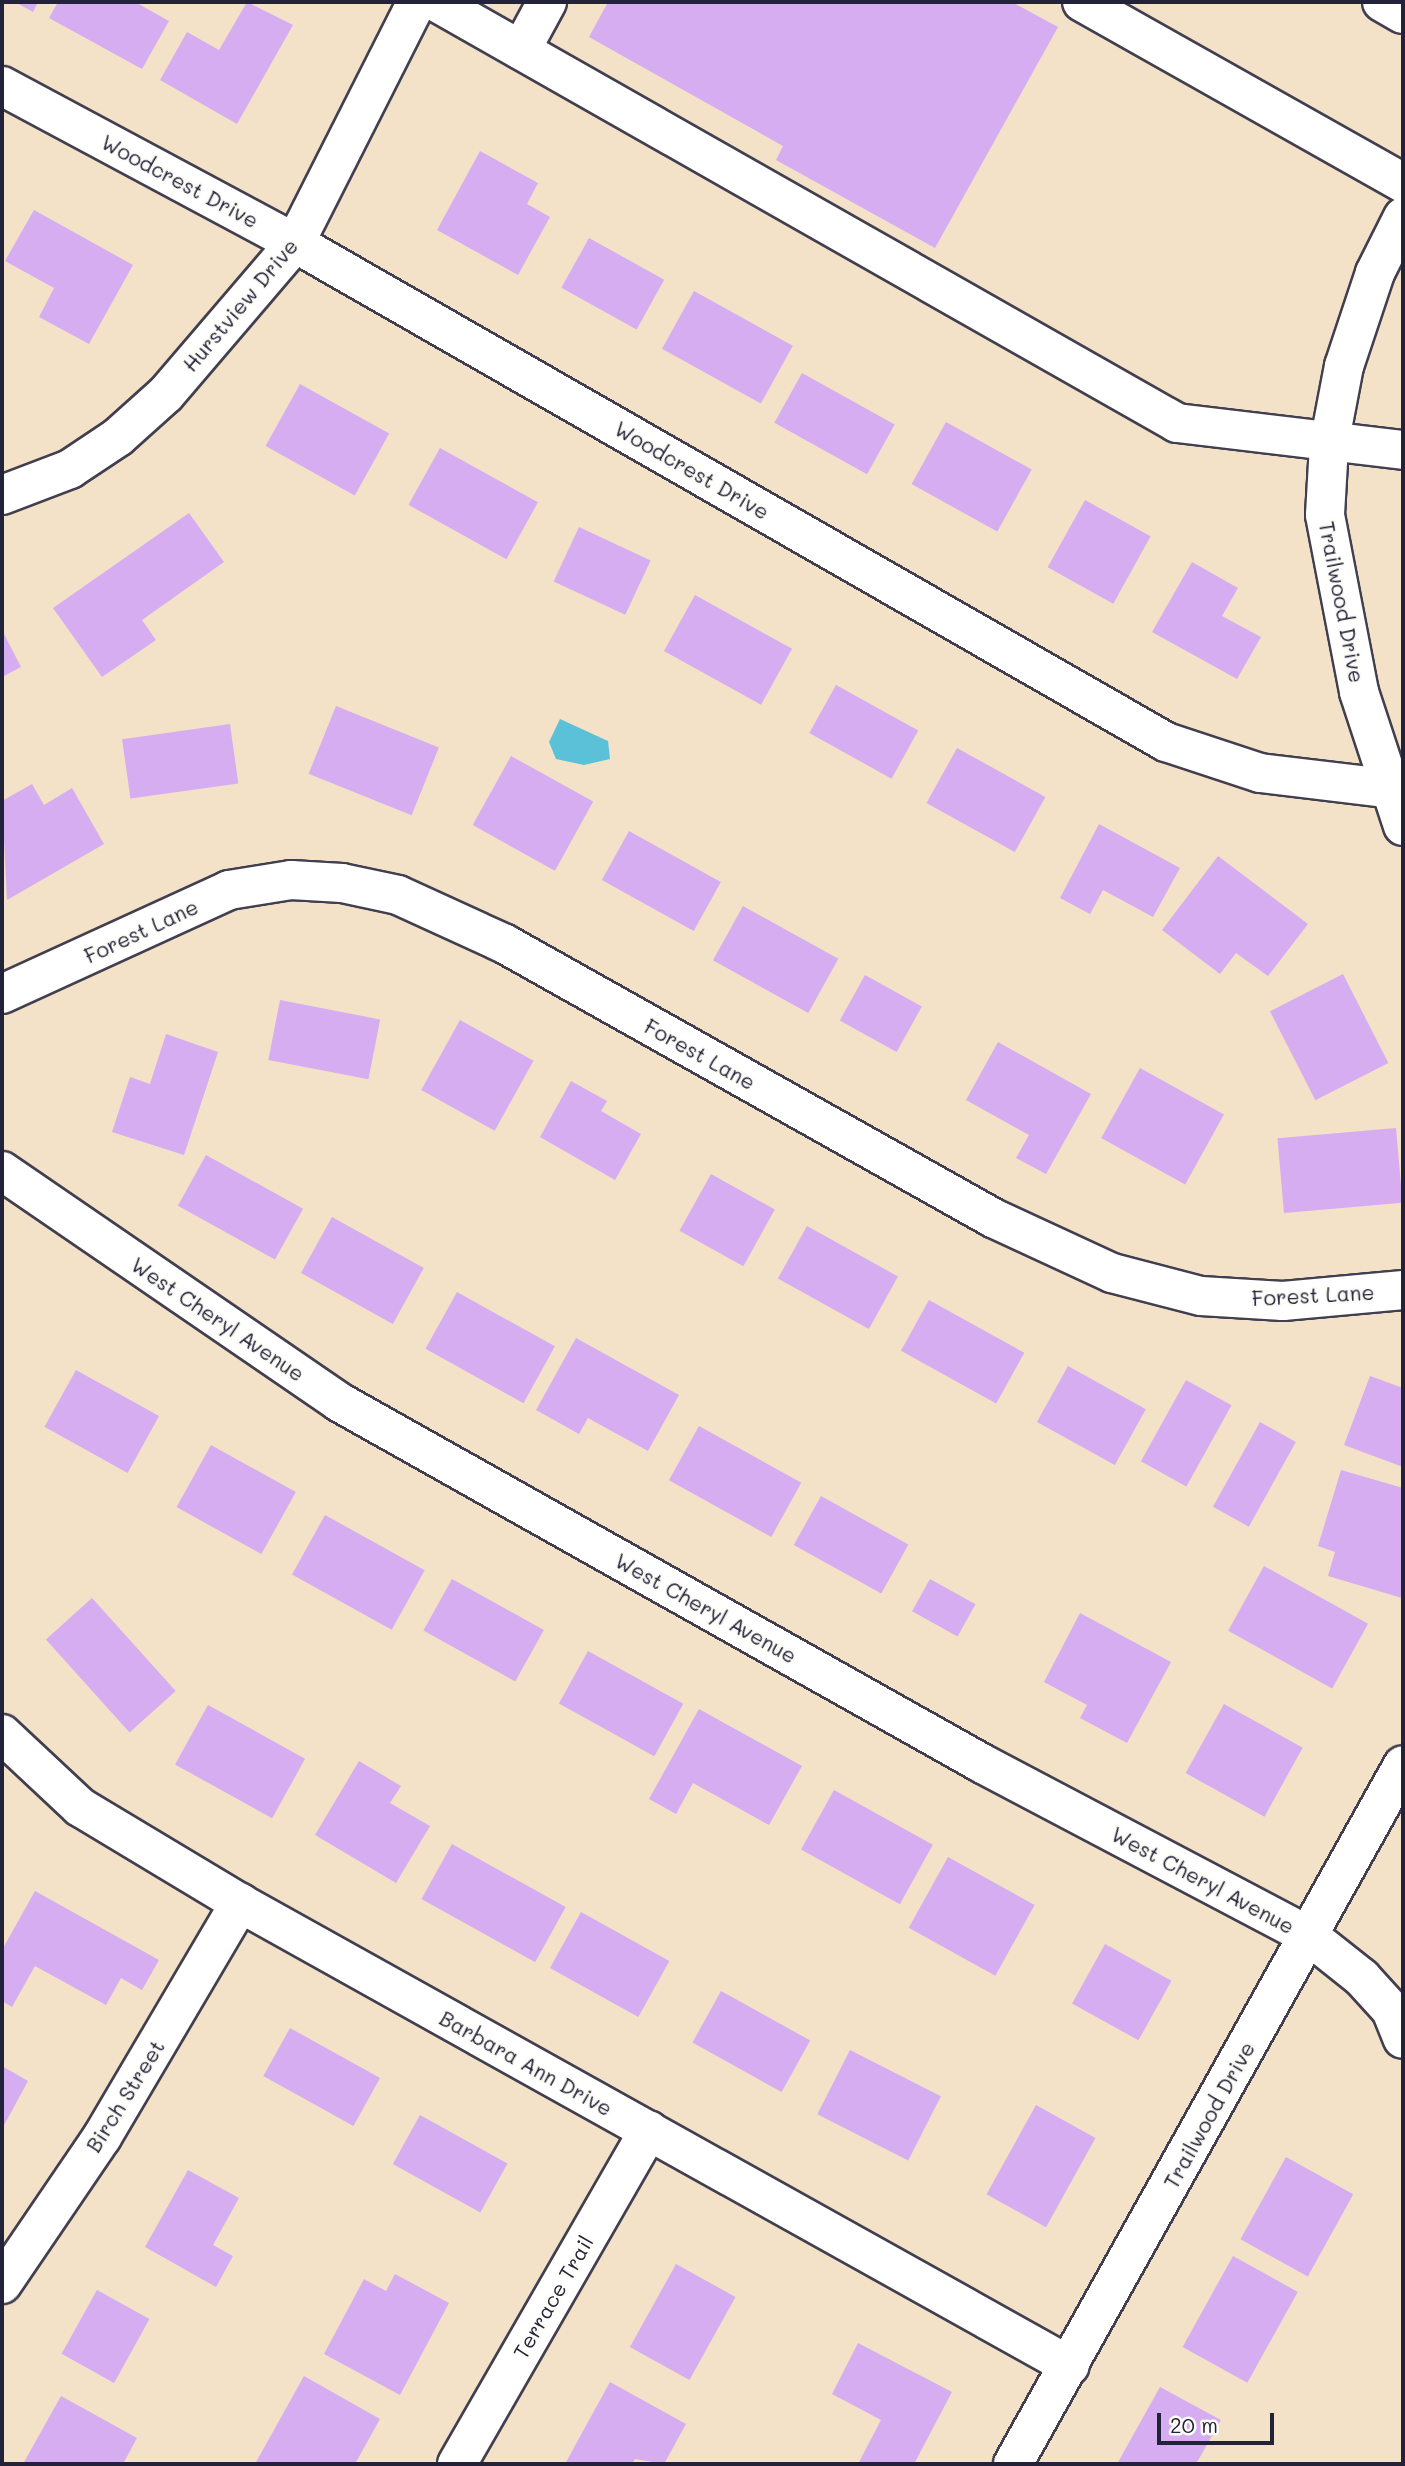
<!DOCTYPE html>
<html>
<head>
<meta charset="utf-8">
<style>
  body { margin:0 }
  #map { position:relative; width:1405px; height:2466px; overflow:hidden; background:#f3e2c7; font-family:Mali,sans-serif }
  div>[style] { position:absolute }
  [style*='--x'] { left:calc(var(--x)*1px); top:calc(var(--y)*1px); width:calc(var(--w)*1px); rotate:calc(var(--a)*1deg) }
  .water>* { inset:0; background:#5bc1d9 }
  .building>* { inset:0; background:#d6adf1; transform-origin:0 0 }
  .roads { filter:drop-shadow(2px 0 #413f50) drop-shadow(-2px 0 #413f50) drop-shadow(0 2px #413f50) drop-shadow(0 -2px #413f50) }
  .minor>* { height:38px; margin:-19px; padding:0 19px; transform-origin:19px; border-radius:19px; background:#fff }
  span { translate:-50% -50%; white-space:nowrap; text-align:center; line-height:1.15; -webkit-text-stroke:5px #fdfcf7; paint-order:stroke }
  .street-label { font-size:21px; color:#22223b }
  .frame { position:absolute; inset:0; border:4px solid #22223b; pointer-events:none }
  .scale { position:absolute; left:1157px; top:2413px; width:117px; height:32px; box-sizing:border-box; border:4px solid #22223b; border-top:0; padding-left:9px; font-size:21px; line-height:24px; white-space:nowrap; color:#22223b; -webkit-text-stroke:5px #fdfcf7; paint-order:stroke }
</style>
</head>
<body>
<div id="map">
  <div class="water">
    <i style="clip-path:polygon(560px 719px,608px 741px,610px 759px,584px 765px,556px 759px,549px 742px)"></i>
  </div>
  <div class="building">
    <i style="clip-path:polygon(15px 2px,38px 2px,33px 12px)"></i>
    <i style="clip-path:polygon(58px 2px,135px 2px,169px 21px,142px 69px,49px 18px)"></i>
    <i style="clip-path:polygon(247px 2px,293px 25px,237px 124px,160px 80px,187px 32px,219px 50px)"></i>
    <i style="clip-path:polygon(608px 2px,1012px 2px,1058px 27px,935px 248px,776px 160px,783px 146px,589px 37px)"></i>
    <i style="clip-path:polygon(480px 151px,538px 183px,527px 204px,550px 217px,518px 275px,437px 230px)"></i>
    <i style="clip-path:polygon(34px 210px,133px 265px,89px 344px,39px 317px,54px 288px,5px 261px)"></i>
    <i style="left:589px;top:238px;width:86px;height:57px;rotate:29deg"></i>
    <i style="left:694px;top:291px;width:113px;height:66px;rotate:29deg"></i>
    <i style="left:802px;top:373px;width:106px;height:57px;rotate:29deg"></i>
    <i style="left:300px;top:384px;width:102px;height:71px;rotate:29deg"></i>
    <i style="left:946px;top:422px;width:98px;height:71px;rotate:29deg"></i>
    <i style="left:440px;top:448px;width:112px;height:65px;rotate:29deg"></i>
    <i style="left:1085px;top:500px;width:75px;height:77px;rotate:29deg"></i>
    <i style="clip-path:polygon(189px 513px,224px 562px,142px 620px,156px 640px,102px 677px,53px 608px)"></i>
    <i style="left:579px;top:527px;width:79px;height:60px;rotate:25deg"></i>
    <i style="clip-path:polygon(1192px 562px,1238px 588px,1222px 616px,1261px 637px,1237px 679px,1152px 632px)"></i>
    <i style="left:695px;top:595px;width:111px;height:64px;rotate:29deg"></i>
    <i style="clip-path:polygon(2px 630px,21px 667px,2px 677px)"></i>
    <i style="left:836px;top:685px;width:94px;height:55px;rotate:29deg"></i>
    <i style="left:336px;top:706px;width:111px;height:73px;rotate:22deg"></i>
    <i style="left:230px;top:724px;width:60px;height:109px;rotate:82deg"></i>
    <i style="left:957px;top:748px;width:101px;height:63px;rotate:29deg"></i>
    <i style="left:511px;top:756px;width:94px;height:79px;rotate:29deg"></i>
    <i style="clip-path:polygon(32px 784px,44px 805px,72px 788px,104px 844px,7px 900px,2px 801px)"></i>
    <i style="clip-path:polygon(1099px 824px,1180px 868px,1153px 917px,1103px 890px,1090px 914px,1060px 898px)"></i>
    <i style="left:629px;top:831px;width:105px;height:56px;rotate:29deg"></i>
    <i style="clip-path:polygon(1218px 856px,1308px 924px,1268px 976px,1236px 953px,1220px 974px,1162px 930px)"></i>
    <i style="left:743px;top:906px;width:109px;height:62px;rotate:29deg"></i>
    <i style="left:1343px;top:974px;width:100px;height:82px;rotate:63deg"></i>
    <i style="left:865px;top:975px;width:65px;height:52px;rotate:29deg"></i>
    <i style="left:280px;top:1000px;width:102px;height:61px;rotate:11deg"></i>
    <i style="left:460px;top:1020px;width:84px;height:80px;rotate:29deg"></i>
    <i style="clip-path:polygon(166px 1034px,218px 1052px,184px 1155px,112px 1132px,130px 1077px,150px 1084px)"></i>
    <i style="clip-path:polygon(998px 1042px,1091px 1094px,1046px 1174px,1016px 1158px,1029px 1135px,966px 1100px)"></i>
    <i style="left:1140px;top:1068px;width:96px;height:80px;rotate:29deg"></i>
    <i style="clip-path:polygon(571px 1081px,607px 1101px,601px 1111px,641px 1134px,615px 1180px,540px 1137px)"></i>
    <i style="left:1396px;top:1128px;width:75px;height:119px;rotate:85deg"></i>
    <i style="left:206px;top:1155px;width:111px;height:58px;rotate:29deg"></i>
    <i style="left:711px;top:1174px;width:73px;height:65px;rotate:29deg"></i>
    <i style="left:332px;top:1217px;width:105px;height:64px;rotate:29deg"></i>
    <i style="left:807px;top:1226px;width:104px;height:60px;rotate:29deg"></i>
    <i style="left:457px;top:1292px;width:112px;height:65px;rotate:29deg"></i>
    <i style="left:929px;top:1300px;width:109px;height:58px;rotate:29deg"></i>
    <i style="clip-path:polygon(576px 1338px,679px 1395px,648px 1451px,588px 1418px,579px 1434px,536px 1410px)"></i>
    <i style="left:1068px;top:1366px;width:89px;height:64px;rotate:29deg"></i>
    <i style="left:76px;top:1370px;width:95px;height:65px;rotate:29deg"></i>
    <i style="clip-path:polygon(1370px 1376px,1403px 1388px,1403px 1467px,1344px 1445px)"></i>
    <i style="left:1186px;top:1380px;width:52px;height:93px;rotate:29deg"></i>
    <i style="left:1260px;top:1422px;width:41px;height:97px;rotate:29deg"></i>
    <i style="left:699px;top:1426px;width:117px;height:62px;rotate:29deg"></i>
    <i style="left:211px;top:1445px;width:97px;height:71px;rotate:29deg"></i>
    <i style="clip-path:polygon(1341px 1470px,1403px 1488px,1402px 1598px,1328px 1576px,1335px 1552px,1318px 1546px)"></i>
    <i style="left:821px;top:1496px;width:100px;height:56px;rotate:29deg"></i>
    <i style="left:325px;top:1515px;width:114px;height:68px;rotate:29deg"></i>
    <i style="left:1264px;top:1566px;width:119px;height:74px;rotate:29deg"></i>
    <i style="left:452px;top:1579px;width:105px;height:59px;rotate:29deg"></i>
    <i style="left:930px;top:1579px;width:52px;height:37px;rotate:29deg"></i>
    <i style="left:92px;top:1598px;width:125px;height:62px;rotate:48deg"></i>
    <i style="clip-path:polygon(1080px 1613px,1171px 1662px,1127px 1743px,1080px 1718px,1087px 1705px,1044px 1682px)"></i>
    <i style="left:588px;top:1651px;width:109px;height:60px;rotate:29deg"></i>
    <i style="left:1224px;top:1704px;width:90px;height:79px;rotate:29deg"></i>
    <i style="left:208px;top:1705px;width:111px;height:68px;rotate:29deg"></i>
    <i style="clip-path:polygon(699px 1709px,802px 1766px,769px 1825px,693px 1783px,676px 1814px,649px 1799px)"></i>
    <i style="clip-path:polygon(359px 1761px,401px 1786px,390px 1803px,430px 1826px,396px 1883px,315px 1835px)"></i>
    <i style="left:834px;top:1790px;width:113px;height:68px;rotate:29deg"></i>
    <i style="left:452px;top:1844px;width:130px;height:63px;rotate:29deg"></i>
    <i style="left:948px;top:1857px;width:99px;height:81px;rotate:29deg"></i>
    <i style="clip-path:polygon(35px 1891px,159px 1960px,142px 1990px,121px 1978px,106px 2005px,35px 1966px,12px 2007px,2px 2001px,2px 1950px)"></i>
    <i style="left:581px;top:1912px;width:101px;height:64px;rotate:29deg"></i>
    <i style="left:1105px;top:1944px;width:76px;height:68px;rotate:29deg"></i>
    <i style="left:721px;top:1991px;width:102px;height:59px;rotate:29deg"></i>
    <i style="left:290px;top:2028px;width:103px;height:55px;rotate:29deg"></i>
    <i style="left:850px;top:2050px;width:102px;height:72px;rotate:27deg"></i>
    <i style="clip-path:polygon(2px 2066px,28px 2081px,2px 2129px)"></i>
    <i style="left:1036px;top:2105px;width:68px;height:102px;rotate:29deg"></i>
    <i style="left:420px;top:2115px;width:100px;height:56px;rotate:29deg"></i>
    <i style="left:1286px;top:2157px;width:77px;height:94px;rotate:29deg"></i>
    <i style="clip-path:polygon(188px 2170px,239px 2198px,213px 2245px,233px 2256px,216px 2287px,145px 2247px)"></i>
    <i style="left:1233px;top:2256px;width:74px;height:104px;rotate:29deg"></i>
    <i style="left:676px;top:2264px;width:68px;height:95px;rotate:29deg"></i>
    <i style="clip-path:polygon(395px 2274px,449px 2303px,400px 2395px,324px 2354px,364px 2279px,386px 2291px)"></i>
    <i style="left:97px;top:2290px;width:60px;height:73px;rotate:29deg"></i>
    <i style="clip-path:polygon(858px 2343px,952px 2392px,914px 2464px,858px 2464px,881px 2420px,832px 2394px)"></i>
    <i style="clip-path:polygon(304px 2376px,380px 2419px,355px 2464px,255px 2464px)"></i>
    <i style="clip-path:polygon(610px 2382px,686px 2424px,664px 2464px,635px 2459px,632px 2464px,565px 2464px)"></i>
    <i style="clip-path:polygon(1160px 2387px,1221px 2420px,1196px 2464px,1117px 2464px)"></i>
    <i style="clip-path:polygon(61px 2396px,137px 2438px,123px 2464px,23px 2464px)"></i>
  </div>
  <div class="roads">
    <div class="minor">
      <i style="--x:436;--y:2;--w:852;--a:29.6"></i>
      <i style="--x:1177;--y:423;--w:228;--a:6.8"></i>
      <i style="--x:1082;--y:2;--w:369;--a:29.4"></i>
      <i style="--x:1382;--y:2;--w:24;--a:30"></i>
      <i style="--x:521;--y:50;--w:55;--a:-61.6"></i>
      <i style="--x:2;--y:86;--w:332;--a:28.2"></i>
      <i style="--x:295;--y:243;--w:1004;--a:29.81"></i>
      <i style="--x:1166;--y:742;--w:99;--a:18.3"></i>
      <i style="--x:1260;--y:773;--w:144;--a:6.8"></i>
      <i style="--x:1403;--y:217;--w:63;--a:116.6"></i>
      <i style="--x:1375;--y:273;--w:98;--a:108.4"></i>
      <i style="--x:1344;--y:366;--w:80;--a:100.8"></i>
      <i style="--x:1329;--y:445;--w:70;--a:93.3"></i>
      <i style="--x:1325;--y:515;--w:180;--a:79.1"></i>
      <i style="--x:1359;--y:692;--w:141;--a:71.8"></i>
      <i style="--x:2;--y:495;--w:73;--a:-20.9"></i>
      <i style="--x:70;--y:469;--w:58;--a:-33.7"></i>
      <i style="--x:118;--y:437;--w:64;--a:-41.9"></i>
      <i style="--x:166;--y:394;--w:199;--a:-49.5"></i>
      <i style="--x:295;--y:243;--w:270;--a:-63.2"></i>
      <i style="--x:2;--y:994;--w:250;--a:-24.6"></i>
      <i style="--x:229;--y:890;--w:63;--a:-9.2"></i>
      <i style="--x:291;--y:880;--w:51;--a:3.4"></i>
      <i style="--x:342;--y:883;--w:57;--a:12.1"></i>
      <i style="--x:398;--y:895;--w:118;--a:24.6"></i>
      <i style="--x:505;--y:944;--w:560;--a:29.31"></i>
      <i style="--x:993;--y:1218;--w:131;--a:24.8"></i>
      <i style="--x:1112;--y:1273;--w:92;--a:14.5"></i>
      <i style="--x:1201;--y:1296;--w:82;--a:3.5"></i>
      <i style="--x:1283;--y:1301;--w:121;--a:-5.2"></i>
      <i style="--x:2;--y:1171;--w:409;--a:34.4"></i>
      <i style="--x:339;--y:1402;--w:739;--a:29.34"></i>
      <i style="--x:983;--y:1764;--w:367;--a:27.8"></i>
      <i style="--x:1308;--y:1935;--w:69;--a:38.5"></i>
      <i style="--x:1362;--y:1978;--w:43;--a:47.8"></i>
      <i style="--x:1391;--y:2010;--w:31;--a:68"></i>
      <i style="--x:2;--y:1734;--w:107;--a:43.1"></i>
      <i style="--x:80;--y:1807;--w:187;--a:31"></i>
      <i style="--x:240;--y:1903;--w:950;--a:29.15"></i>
      <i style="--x:2;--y:2284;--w:178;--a:-55.8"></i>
      <i style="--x:102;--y:2137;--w:272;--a:-59.5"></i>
      <i style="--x:457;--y:2464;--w:385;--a:-60.1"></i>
      <i style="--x:1013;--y:2464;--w:800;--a:-60.84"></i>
    </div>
  </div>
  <div class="street-label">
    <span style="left:180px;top:181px;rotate:28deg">Woodcrest Drive</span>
    <span style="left:240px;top:305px;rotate:-50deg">Hurstview Drive</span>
    <span style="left:692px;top:470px;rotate:30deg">Woodcrest Drive</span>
    <span style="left:1342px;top:602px;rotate:79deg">Trailwood Drive</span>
    <span style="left:141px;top:931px;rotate:-25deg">Forest Lane</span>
    <span style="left:700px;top:1054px;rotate:29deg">Forest Lane</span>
    <span style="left:1313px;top:1295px;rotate:-3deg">Forest Lane</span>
    <span style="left:218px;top:1319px;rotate:34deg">West Cheryl Avenue</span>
    <span style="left:706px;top:1608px;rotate:29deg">West Cheryl Avenue</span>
    <span style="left:1203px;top:1880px;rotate:28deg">West Cheryl Avenue</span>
    <span style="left:526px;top:2063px;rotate:29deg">Barbara Ann Drive</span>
    <span style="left:125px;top:2096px;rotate:-58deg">Birch Street</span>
    <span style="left:1209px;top:2115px;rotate:-61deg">Trailwood Drive</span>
    <span style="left:553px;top:2297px;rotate:-60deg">Terrace Trail</span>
  </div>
  <div class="frame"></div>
  <div class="scale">20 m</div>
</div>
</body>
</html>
